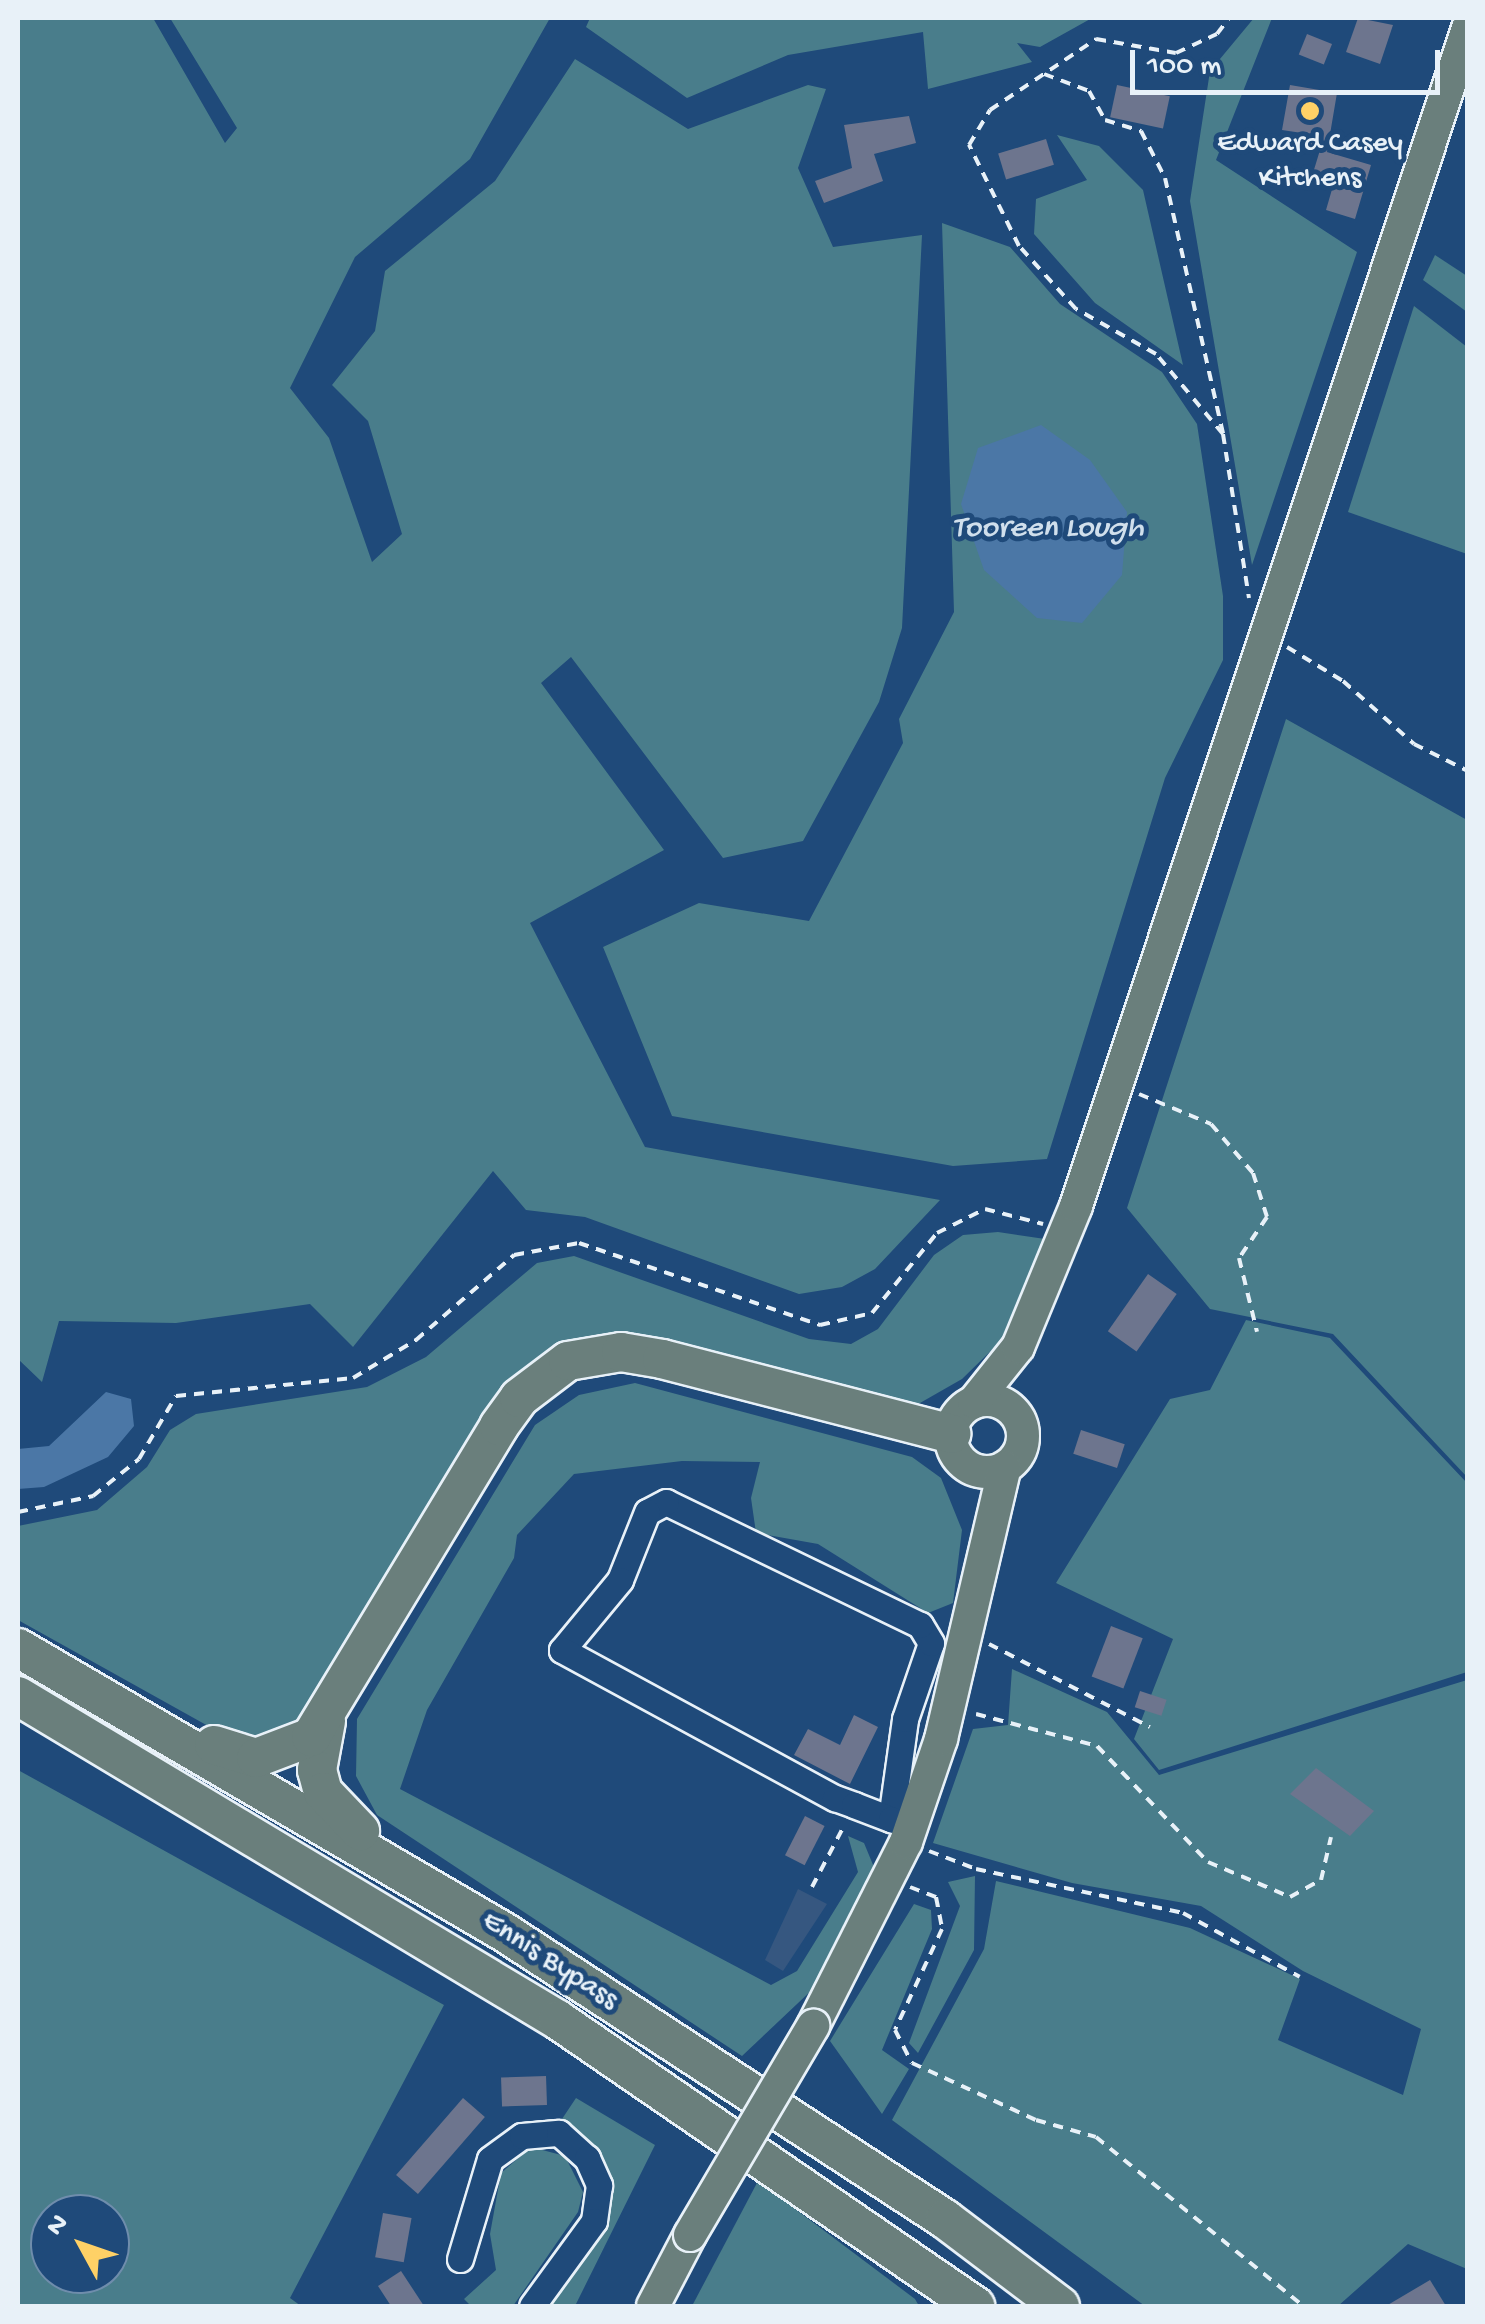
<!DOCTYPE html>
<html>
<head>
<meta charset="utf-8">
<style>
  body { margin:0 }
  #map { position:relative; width:1485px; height:2324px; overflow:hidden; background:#1f4a7a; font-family:"Gochi Hand",sans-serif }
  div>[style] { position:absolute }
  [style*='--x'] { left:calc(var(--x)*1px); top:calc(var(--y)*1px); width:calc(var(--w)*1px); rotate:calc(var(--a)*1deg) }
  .built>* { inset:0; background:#365780 }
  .green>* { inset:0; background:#497d8b }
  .water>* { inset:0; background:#4b77a6 }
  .building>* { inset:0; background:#6d758e; transform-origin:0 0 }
  .path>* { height:4px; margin-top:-2px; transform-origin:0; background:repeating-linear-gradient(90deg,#e8f1f8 0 10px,transparent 0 18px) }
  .roads { filter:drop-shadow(2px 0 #e8f1f8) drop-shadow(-2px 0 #e8f1f8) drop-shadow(0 2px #e8f1f8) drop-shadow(0 -2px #e8f1f8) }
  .minor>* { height:25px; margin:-12.5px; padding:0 12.5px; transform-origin:12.5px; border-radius:12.5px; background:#1f4a7a }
  .major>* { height:32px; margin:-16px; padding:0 16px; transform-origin:16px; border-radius:16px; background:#6a7f7c }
  .major>.ring { margin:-16px; padding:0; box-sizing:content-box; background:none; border:32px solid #6a7f7c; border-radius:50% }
  .highway>* { height:38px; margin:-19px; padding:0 19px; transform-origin:19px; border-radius:19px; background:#6a7f7c }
  .bridges { filter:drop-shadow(2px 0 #e8f1f8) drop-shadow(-2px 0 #e8f1f8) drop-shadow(0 2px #e8f1f8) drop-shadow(0 -2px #e8f1f8) }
  .major-bridge>* { height:32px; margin:-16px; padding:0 16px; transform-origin:16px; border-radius:16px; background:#6a7f7c }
  .dots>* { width:28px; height:28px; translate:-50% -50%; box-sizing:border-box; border:5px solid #1f4a7a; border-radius:50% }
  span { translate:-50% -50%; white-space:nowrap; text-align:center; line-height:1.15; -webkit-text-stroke:10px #1f4a7a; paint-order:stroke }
  .poi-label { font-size:30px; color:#e8f1f8 }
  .street-label { font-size:30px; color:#e8f1f8 }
  .water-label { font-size:32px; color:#d0dfec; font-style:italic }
  .frame { position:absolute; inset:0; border:20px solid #e8f1f8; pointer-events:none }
  .north { position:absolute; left:30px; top:2194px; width:100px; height:100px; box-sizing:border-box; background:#1f4a7a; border:2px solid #6f8dac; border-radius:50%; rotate:310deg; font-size:28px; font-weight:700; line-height:40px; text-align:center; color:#e8f1f8 }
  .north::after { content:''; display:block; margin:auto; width:35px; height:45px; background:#ffd166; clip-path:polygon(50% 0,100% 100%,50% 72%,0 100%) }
  .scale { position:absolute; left:1130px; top:50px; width:310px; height:45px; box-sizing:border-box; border:5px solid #e8f1f8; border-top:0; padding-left:12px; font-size:30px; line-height:35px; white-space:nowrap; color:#e8f1f8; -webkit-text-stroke:8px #1f4a7a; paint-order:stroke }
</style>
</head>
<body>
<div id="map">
  <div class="built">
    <i style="clip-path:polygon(798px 1889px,827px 1904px,783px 1971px,765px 1960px)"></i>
  </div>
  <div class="green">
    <i style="clip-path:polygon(18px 18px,153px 18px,225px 143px,237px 128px,170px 18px,550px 18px,470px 159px,355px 257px,290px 388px,329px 438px,372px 562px,402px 534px,368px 421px,332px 385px,375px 331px,385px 271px,495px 181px,575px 59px,688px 129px,808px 85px,826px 89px,798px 168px,833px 247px,922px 235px,902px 628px,879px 702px,803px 841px,723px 858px,571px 657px,541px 683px,664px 850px,530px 923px,645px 1147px,940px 1200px,875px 1269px,842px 1287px,799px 1294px,585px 1217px,526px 1210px,493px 1171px,353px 1347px,310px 1304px,176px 1323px,59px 1321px,42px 1382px,18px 1359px)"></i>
    <i style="clip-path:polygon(590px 18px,1092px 18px,1040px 47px,1017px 43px,1032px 62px,928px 89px,923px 32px,788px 55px,687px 98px,586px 27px)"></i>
    <i style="clip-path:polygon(1254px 18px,1272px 18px,1216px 160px,1357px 252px,1252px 565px,1190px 201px,1210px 71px)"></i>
    <i style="clip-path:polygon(1057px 135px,1099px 146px,1143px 190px,1183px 365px,1095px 303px,1034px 234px,1036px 199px,1087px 180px)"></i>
    <i style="clip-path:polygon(942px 223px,1010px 247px,1060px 304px,1162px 372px,1197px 424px,1223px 596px,1223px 660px,1165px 778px,1047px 1159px,953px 1166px,672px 1116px,603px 947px,699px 903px,809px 921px,903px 743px,899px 719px,954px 612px)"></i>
    <i style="clip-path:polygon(1435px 255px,1467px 276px,1467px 312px,1423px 280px)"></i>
    <i style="clip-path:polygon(1414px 306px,1467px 347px,1467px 554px,1348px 512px)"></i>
    <i style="clip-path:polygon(1286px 719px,1467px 820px,1467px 1477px,1333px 1334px,1210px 1309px,1127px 1208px)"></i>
    <i style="clip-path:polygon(998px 1232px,1045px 1239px,1003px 1339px,962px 1379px,920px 1403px,881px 1404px,562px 1347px,315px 1716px,275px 1739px,235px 1741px,18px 1620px,18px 1526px,97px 1510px,147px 1467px,170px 1430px,196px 1414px,367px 1387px,426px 1357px,537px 1263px,574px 1256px,809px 1339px,851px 1344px,878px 1329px,934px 1255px,963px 1235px)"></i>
    <i style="clip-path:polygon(1246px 1320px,1330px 1338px,1467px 1483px,1467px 1672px,1159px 1770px,1134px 1739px,1173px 1639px,1056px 1583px,1170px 1399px,1210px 1390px)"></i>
    <i style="clip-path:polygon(635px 1383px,912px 1457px,941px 1478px,962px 1530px,953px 1603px,928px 1613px,818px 1544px,756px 1533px,751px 1498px,760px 1462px,682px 1461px,574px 1474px,517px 1535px,514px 1558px,427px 1710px,400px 1789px,771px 1985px,797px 1971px,858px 1872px,848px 1836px,864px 1843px,876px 1872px,815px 1987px,742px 2056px,377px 1815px,356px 1776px,357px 1719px,535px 1425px,579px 1395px)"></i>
    <i style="clip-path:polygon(1012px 1669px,1107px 1712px,1159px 1775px,1467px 1680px,1467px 2269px,1408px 2244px,1338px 2306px,1145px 2306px,892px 2120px,984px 1949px,996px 1881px,1190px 1928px,1300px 1979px,1278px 2040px,1403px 2095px,1421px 2029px,1303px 1971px,1201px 1906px,1072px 1883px,933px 1843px,973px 1729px,1008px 1725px)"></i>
    <i style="clip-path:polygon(evenodd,18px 1770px,444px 2005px,290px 2298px,301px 2306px,18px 2306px,18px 1770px,50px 2214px,110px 2214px,110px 2274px,50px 2274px,50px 2214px)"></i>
    <i style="clip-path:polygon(975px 1876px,974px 1950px,918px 2053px,909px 2043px,960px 1906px,948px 1882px)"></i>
    <i style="clip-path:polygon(914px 1904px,931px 1910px,932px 1929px,882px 2050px,909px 2069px,882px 2114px,830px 2041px)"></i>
    <i style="clip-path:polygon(576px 2098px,655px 2145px,575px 2306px,545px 2306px,605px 2225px,610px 2205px,601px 2153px,560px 2122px)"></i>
    <i style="clip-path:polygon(531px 2147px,565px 2156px,583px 2192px,578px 2212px,513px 2306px,471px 2306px,464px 2299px,496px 2270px,490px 2234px,501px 2173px)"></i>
    <i style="clip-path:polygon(758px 2181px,915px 2299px,919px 2306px,692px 2306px)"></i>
  </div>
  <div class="water">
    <i style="clip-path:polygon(1041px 425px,1090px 460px,1127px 512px,1122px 575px,1082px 623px,1037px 618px,984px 570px,961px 504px,978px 448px)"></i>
    <i style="clip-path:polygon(106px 1392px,131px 1399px,134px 1426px,108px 1457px,44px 1487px,18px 1489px,18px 1449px,49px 1446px)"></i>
  </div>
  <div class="building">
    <i style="clip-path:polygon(1358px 18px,1393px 25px,1380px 64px,1346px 52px)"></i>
    <i style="left:1307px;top:34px;width:27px;height:22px;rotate:22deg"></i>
    <i style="left:1117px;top:85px;width:54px;height:33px;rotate:12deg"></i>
    <i style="clip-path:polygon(1290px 85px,1337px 93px,1327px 152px,1300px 147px,1302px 133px,1282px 130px)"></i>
    <i style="clip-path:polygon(909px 116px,916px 143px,874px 154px,883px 181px,824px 203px,815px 181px,852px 168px,844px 125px)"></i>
    <i style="left:1046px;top:139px;width:27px;height:50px;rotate:73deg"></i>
    <i style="clip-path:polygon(1320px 150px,1371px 165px,1355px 219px,1326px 210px,1335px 179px,1313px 173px)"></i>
    <i style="left:1148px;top:1274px;width:35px;height:70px;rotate:35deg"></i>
    <i style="left:1081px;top:1430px;width:46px;height:25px;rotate:18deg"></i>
    <i style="left:1111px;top:1626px;width:34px;height:54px;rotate:21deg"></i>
    <i style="left:1140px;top:1691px;width:28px;height:17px;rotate:18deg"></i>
    <i style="clip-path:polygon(854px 1715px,878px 1727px,850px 1784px,794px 1755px,808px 1729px,840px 1745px)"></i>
    <i style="clip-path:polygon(1316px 1768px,1374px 1811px,1350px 1836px,1290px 1794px)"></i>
    <i style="left:805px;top:1816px;width:22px;height:44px;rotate:27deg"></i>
    <i style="left:546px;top:2076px;width:29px;height:45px;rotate:88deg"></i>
    <i style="left:463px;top:2098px;width:29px;height:102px;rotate:41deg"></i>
    <i style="left:383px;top:2213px;width:29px;height:45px;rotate:10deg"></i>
    <i style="clip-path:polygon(401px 2271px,424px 2306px,391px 2306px,378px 2286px)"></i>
    <i style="clip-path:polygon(1430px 2280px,1446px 2306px,1386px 2306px)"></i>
  </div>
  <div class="path">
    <i style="--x:1044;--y:74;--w:48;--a:20.7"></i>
    <i style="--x:1089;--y:91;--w:33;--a:61"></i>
    <i style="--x:1105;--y:120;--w:38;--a:17"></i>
    <i style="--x:1141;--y:131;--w:53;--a:62.9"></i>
    <i style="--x:1165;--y:178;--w:262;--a:77.2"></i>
    <i style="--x:1223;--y:434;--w:166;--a:81"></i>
    <i style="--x:1223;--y:434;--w:104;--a:-129.9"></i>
    <i style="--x:1156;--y:354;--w:92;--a:-150.6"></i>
    <i style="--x:1076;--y:309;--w:85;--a:-132.1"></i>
    <i style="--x:1019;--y:246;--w:113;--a:-116.3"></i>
    <i style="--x:969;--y:145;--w:41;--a:-59"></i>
    <i style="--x:990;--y:110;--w:128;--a:-33.8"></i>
    <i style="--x:1096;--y:39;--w:81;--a:9.9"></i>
    <i style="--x:1176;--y:53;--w:45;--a:-24.9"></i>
    <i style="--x:1217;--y:34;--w:20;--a:-53"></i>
    <i style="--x:1287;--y:647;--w:66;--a:31.3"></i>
    <i style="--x:1343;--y:681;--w:95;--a:41.6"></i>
    <i style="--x:1414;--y:744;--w:60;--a:26.6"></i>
    <i style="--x:1139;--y:1094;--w:78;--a:22.6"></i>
    <i style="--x:1211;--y:1124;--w:65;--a:49.4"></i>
    <i style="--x:1253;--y:1173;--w:46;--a:72.3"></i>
    <i style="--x:1267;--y:1217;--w:50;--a:124.3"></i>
    <i style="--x:1239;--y:1258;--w:76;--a:76.3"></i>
    <i style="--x:18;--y:1512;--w:77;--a:-12"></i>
    <i style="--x:93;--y:1496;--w:59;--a:-38.8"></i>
    <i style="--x:139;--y:1459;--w:73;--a:-59.6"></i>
    <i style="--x:176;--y:1396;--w:178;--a:-5.8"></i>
    <i style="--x:353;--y:1378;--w:74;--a:-31.1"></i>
    <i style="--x:416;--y:1340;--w:130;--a:-40.9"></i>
    <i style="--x:514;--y:1255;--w:66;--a:-10.5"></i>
    <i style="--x:579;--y:1243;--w:255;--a:18.8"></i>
    <i style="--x:820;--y:1325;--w:53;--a:-13"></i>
    <i style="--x:872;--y:1313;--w:103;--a:-50.9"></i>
    <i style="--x:937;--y:1233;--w:54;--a:-26.6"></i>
    <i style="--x:985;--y:1209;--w:60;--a:14.5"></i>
    <i style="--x:989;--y:1644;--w:181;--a:27.3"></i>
    <i style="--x:976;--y:1714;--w:125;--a:14.8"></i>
    <i style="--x:1097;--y:1746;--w:161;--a:46.3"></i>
    <i style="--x:1208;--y:1862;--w:89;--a:23.1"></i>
    <i style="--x:1290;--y:1897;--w:35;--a:-29"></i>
    <i style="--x:1321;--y:1880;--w:44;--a:-76.9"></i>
    <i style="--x:929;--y:1851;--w:50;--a:21"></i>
    <i style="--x:976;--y:1869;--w:212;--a:12"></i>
    <i style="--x:1183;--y:1913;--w:133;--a:28.7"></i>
    <i style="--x:812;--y:1887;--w:71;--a:-62.4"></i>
    <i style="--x:910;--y:1887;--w:28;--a:21"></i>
    <i style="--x:936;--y:1897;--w:33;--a:79"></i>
    <i style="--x:942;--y:1929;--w:111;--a:115"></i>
    <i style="--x:895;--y:2030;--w:37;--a:63"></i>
    <i style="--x:912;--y:2063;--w:136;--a:24.7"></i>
    <i style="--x:1036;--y:2120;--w:62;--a:15.8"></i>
    <i style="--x:1096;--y:2137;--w:267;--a:39.2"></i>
  </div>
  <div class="roads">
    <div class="minor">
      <i style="--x:891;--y:1819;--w:101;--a:-82"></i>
      <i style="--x:905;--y:1719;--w:80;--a:-71.1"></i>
      <i style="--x:931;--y:1643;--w:21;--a:-121"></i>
      <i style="--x:920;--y:1625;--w:282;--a:-154.2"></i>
      <i style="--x:666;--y:1502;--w:21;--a:152"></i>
      <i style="--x:647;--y:1512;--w:73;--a:111.7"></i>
      <i style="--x:620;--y:1580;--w:91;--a:129.6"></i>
      <i style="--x:562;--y:1650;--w:311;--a:28.5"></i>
      <i style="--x:835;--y:1798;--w:20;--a:20"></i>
      <i style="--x:854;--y:1805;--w:40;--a:21"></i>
      <i style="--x:891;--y:1819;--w:21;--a:19"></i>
      <i style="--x:460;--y:2259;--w:104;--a:-73.3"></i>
      <i style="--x:490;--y:2159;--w:39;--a:-36"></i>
      <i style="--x:522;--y:2136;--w:37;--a:-5"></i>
      <i style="--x:559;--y:2133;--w:38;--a:42"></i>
      <i style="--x:587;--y:2158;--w:30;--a:66"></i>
      <i style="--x:599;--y:2185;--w:36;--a:98"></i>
      <i style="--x:594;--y:2221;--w:105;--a:126.1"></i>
    </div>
    <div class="major">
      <i class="ring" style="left:951px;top:1400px;width:40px;height:40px"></i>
      <i style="--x:974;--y:1402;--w:70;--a:-51.3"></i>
      <i style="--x:1018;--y:1347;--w:152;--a:-67.6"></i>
      <i style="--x:1076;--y:1206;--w:1242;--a:-71.59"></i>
      <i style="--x:813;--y:2026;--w:206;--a:-63.2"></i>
      <i style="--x:906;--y:1842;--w:109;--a:-71.2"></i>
      <i style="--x:941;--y:1739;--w:279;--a:-76.8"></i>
      <i style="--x:653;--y:2306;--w:80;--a:-62.5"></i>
    </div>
    <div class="highway">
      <i style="--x:18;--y:1648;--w:563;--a:30.3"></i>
      <i style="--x:504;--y:1932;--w:526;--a:33.06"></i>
      <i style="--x:945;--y:2219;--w:144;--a:37.1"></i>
      <i style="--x:18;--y:1696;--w:630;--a:30.96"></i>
      <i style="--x:558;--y:2020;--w:506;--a:34.44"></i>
      <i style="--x:326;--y:1721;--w:50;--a:100.4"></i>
      <i style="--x:317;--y:1770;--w:23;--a:75"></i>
      <i style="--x:323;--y:1792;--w:54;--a:46.5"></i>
      <i style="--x:214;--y:1745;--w:44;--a:17.2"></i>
      <i style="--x:256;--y:1758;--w:59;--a:-20.9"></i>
      <i style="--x:311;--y:1737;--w:363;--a:-58.8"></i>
      <i style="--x:499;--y:1426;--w:34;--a:-54"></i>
      <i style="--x:519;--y:1398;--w:61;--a:-37.1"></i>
      <i style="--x:568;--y:1361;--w:54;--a:-9.6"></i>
      <i style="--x:621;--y:1352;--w:42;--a:9.7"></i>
      <i style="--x:662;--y:1359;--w:299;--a:14.5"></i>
    </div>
  </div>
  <div class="bridges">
    <div class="major-bridge">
      <i style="--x:690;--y:2235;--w:243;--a:-59.5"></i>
    </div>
  </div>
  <div class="dots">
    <i style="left:1310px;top:111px;background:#ffd166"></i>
  </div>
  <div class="poi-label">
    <span style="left:1310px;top:162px">Edward Casey<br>Kitchens</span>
  </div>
  <div class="street-label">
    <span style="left:549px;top:1962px;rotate:33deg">Ennis Bypass</span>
  </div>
  <div class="water-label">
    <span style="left:1048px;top:529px">Tooreen Lough</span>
  </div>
  <div class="frame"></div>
  <div class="north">N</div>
  <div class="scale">100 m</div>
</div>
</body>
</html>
